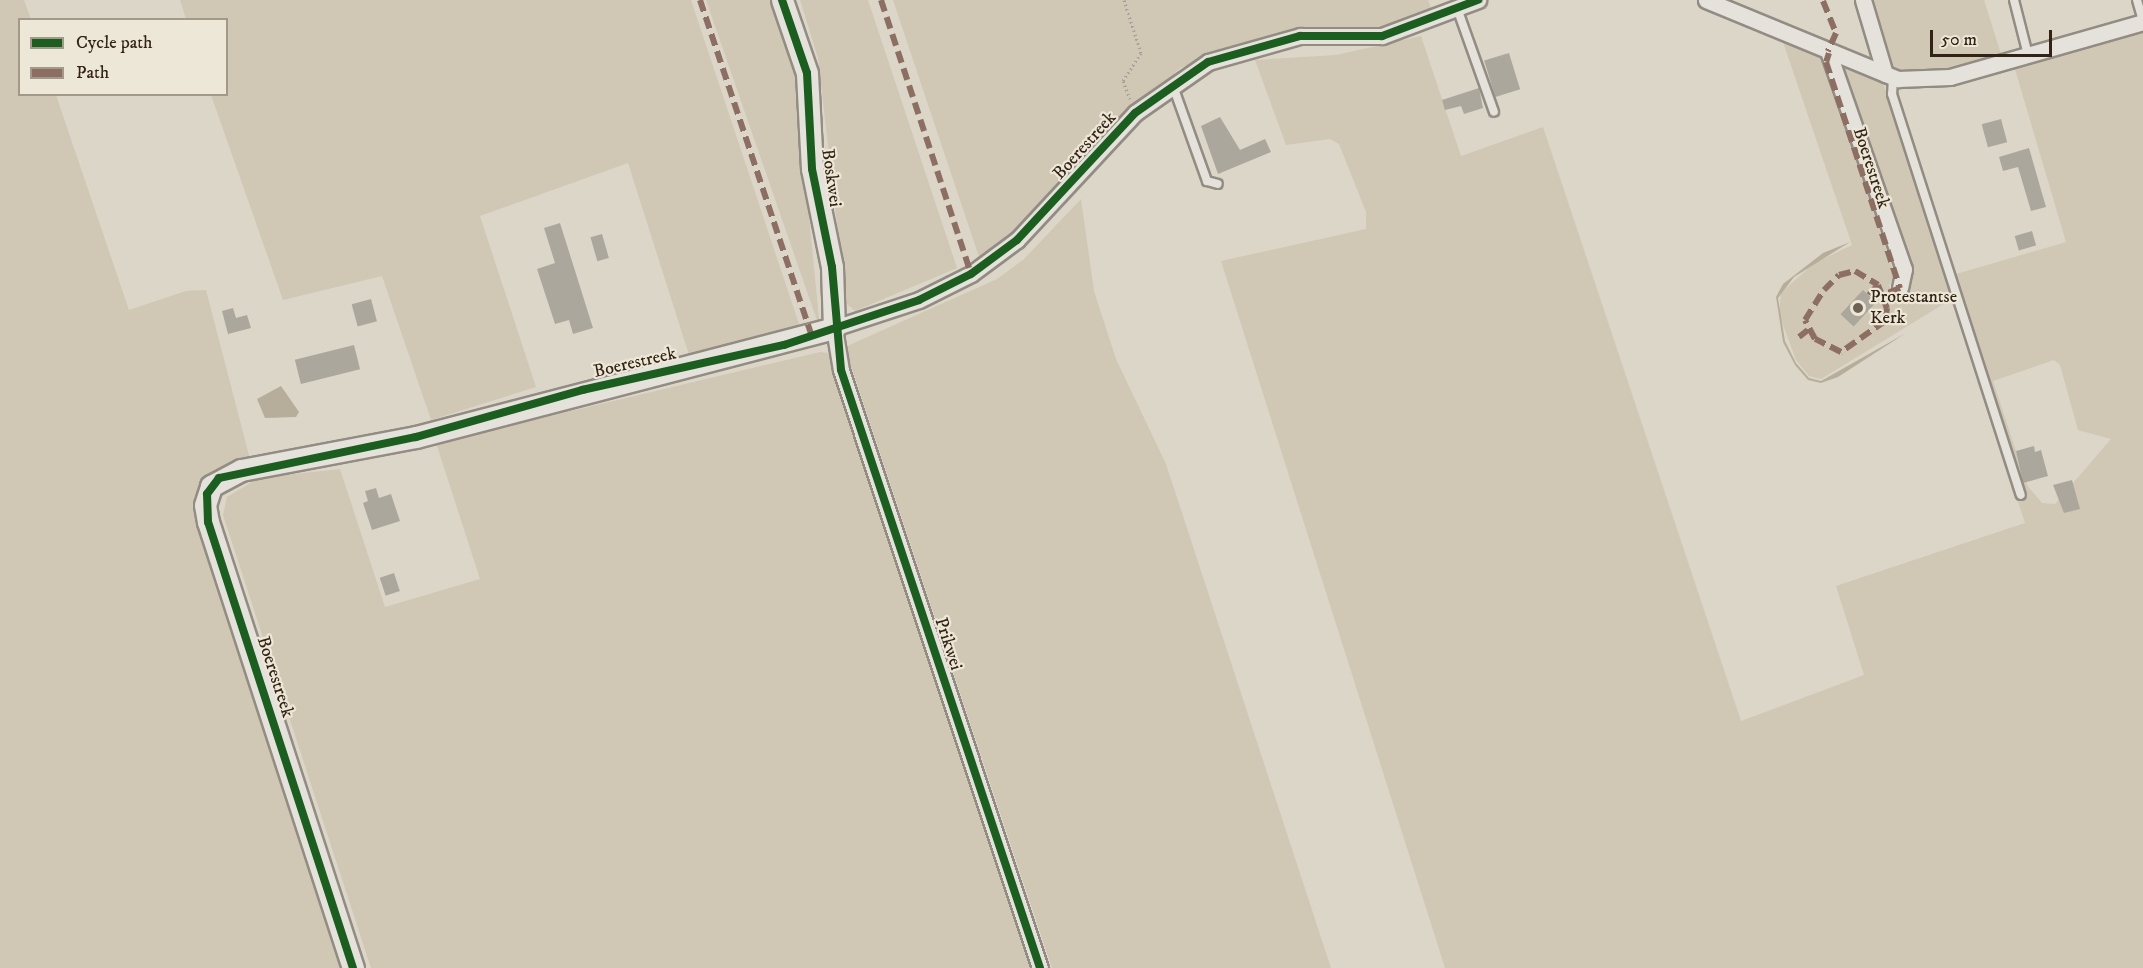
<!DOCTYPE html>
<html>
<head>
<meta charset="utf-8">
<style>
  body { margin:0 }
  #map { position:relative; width:2143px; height:968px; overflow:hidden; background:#dcd6c9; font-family:"IM FELL DW Pica",serif }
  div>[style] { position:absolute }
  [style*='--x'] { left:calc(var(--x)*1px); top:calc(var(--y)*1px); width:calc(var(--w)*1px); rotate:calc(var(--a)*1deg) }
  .green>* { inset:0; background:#d0c7b5 }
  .water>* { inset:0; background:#b7ad9b }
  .building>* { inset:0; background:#aca79d; transform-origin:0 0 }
  .path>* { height:3px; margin-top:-1.5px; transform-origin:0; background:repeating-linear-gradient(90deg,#a4a09a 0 1.5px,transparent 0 4.5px) }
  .roads { filter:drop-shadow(2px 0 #928c83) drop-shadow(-2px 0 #928c83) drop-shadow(0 2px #928c83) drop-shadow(0 -2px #928c83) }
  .lane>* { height:8px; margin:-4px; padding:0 4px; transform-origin:4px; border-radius:4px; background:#e4e2db }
  .street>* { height:15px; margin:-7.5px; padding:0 7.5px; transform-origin:7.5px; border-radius:7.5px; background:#e4e2db }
  .secondary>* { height:21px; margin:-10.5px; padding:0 10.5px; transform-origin:10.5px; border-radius:10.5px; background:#e4e2db }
  .quiet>* { height:6px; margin-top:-3px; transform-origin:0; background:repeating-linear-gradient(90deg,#8d6e63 0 12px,transparent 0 18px) }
  .cycleway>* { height:8px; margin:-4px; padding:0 4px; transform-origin:4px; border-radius:4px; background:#1b5e20 }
  .dots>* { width:16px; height:16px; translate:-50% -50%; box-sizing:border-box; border:3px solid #ede7d7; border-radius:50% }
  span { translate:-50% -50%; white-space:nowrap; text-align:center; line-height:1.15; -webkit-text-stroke:4.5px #ede7d7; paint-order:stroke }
  .street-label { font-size:18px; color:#322316 }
  .poi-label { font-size:18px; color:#322316 }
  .left { translate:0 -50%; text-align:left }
  .legend { position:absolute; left:18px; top:18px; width:210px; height:78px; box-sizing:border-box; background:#ede7d7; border:2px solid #a2998a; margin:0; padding:8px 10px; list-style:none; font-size:18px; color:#322316 }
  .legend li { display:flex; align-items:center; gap:12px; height:30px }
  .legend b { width:30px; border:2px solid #a2998a }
  .scale { position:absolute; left:1930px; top:30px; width:122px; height:27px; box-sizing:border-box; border:3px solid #322316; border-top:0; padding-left:8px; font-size:18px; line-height:21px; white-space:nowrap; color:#322316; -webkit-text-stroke:4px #ede7d7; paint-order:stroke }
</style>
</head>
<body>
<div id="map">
  <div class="green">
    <i style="clip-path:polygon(0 0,24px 0,31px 19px,20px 20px,20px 94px,56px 95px,129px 310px,186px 291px,206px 290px,251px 463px,201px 486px,194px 497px,201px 529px,344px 968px,0 968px)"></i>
    <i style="clip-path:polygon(180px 0,691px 0,802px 333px,690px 358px,628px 163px,480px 216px,536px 387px,431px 420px,382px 276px,283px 300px,211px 95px,226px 94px,226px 20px,186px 19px)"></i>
    <i style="clip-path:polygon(706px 0,772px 0,794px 62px,820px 329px)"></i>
    <i style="clip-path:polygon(800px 0,868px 0,957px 268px,855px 311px,846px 303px,818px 58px)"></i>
    <i style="clip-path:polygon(893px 0,1428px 0,1433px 13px,1374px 33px,1289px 35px,1248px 43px,1180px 68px,982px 266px)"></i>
    <i style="clip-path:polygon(1868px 0,1984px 0,2002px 57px,1925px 78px,1892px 71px)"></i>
    <i style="clip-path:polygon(evenodd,2143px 30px,2143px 968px,1445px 968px,1221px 261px,1366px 229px,1366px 212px,1339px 144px,1330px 139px,1286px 145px,1255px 60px,1336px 55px,1421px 36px,1461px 156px,1543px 127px,1741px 721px,1864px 675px,1836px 586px,2025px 523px,1952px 299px,1821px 379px,1809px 376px,1796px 360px,1779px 314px,1781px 293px,1813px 264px,1852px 245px,1782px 39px,1823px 57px,1895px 277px,1889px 285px,1894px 301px,1911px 279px,1841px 65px,1883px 82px,1946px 277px,2066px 242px,2014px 66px,2143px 30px,2054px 360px,2060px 365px,2078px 430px,2111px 439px,2055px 504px,2042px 503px,2027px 485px,1993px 381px,2054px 360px)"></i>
    <i style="clip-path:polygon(1081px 199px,1094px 291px,1116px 359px,1166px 464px,1331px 968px,1052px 968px,851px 366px,845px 347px,997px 279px,1024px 259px)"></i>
    <i style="clip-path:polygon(820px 352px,828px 353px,1035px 968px,371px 968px,223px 515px,227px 497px,259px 478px,340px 469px,385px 607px,480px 579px,436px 443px)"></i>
  </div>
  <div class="water">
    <i style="clip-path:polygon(1850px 242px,1794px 277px,1778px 298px,1785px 341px,1796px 363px,1809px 378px,1821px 381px,1906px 333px,1838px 377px,1821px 383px,1808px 380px,1795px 365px,1783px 342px,1776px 297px,1783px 284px,1823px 253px)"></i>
    <i style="clip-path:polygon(281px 386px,299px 412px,296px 417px,265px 418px,257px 399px)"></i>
  </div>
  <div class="building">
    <i style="left:1509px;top:53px;width:38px;height:26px;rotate:73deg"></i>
    <i style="clip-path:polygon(1479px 88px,1483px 108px,1464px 114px,1461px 106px,1445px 110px,1442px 100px)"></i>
    <i style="clip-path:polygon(1220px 117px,1240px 150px,1265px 139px,1271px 152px,1218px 174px,1201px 126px)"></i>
    <i style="left:2001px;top:119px;width:24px;height:20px;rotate:75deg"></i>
    <i style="clip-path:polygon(2029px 148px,2046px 207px,2031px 211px,2018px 167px,2003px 171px,1999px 157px)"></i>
    <i style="clip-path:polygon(560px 223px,593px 328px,573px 334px,569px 320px,555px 324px,537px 269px,555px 263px,544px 228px)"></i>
    <i style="left:2032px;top:231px;width:15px;height:18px;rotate:74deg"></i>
    <i style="left:602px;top:234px;width:25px;height:12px;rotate:74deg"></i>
    <i style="left:1863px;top:290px;width:18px;height:33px;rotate:43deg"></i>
    <i style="left:371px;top:299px;width:23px;height:20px;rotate:75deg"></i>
    <i style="clip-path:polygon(233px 308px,236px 318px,247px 315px,251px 328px,228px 334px,222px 311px)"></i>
    <i style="left:354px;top:345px;width:25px;height:61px;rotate:76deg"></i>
    <i style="clip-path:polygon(2034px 446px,2035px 452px,2041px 450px,2048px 476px,2023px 483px,2016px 451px)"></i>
    <i style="clip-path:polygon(2072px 480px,2080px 509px,2064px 513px,2053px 485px)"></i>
    <i style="clip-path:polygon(376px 488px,379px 498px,391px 494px,400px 521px,372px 530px,363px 503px,368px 501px,365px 491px)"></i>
    <i style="left:394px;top:573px;width:19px;height:15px;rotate:72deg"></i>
  </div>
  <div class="path">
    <i style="--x:1124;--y:0;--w:56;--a:72.2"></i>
    <i style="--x:1141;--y:53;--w:33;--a:123"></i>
    <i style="--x:1123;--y:81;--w:19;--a:69"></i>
  </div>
  <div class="roads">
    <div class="lane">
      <i style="--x:2014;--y:0;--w:57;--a:75.7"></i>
      <i style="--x:2137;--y:0;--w:22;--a:74"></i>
      <i style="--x:1457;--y:8;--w:110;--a:70.4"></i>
      <i style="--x:1893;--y:77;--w:17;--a:93"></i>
      <i style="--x:1892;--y:94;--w:421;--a:72.2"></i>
      <i style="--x:1173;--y:86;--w:101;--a:70.3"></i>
      <i style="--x:1207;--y:181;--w:11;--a:15"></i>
    </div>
    <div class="street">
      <i style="--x:1706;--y:0;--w:208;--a:22.4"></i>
      <i style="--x:1898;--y:79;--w:52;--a:-2.2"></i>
      <i style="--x:1950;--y:77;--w:201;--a:-15.9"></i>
      <i style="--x:1863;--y:0;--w:77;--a:73.4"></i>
      <i style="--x:1828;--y:51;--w:231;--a:70.8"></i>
      <i style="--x:1904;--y:269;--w:19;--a:102"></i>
      <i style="--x:1040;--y:968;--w:630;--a:-108.41"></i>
      <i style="--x:841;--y:370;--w:43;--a:-99.5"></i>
      <i style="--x:834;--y:328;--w:89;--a:-18.2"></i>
      <i style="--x:919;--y:300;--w:58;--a:-26.6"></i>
      <i style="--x:971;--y:274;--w:57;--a:-36.5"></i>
      <i style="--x:1017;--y:240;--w:173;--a:-47.1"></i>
      <i style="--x:1135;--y:113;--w:89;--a:-34.9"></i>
      <i style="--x:1208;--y:62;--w:96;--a:-15.8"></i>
      <i style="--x:1300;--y:36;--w:82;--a:0"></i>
      <i style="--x:1382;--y:36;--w:103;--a:-20.6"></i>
    </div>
    <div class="secondary">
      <i style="--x:353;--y:968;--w:469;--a:-108"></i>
      <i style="--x:208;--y:522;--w:17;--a:-100"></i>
      <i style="--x:205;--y:505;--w:20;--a:-72"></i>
      <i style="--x:211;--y:486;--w:34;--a:-28"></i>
      <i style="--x:241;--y:470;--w:178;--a:-10.7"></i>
      <i style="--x:416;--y:437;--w:432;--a:-14.6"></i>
      <i style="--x:834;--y:328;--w:61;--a:-91.9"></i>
      <i style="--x:832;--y:267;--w:100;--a:-101.5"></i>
      <i style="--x:812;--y:169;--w:96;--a:-93"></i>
      <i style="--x:807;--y:73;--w:77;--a:-108.9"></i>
    </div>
  </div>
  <div class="quiet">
    <i style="--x:700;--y:0;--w:355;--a:71.6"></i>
    <i style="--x:881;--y:0;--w:288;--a:71.8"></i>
    <i style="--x:1823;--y:1;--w:35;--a:68"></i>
    <i style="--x:1836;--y:33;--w:20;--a:114"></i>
    <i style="--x:1829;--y:53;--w:9;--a:108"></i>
    <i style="--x:1826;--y:62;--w:238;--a:71.9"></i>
    <i style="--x:1900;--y:288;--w:18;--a:158"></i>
    <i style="--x:1855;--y:271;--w:27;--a:31"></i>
    <i style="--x:1878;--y:285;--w:25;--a:69"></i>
    <i style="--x:1887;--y:308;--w:13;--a:99"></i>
    <i style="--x:1885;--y:321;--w:54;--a:144.8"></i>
    <i style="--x:1841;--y:352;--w:29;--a:-153"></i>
    <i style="--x:1815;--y:339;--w:21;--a:-118"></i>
    <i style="--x:1805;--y:320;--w:36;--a:-58"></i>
    <i style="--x:1824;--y:290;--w:21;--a:-45"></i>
    <i style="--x:1839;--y:275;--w:16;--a:-14"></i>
    <i style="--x:1869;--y:295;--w:13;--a:-48"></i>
    <i style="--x:1799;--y:337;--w:11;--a:-38"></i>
  </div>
  <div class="cycleway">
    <i style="--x:782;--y:0;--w:77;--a:71.1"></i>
    <i style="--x:807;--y:73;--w:96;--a:87"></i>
    <i style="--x:812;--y:169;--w:100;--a:78.5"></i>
    <i style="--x:832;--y:267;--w:103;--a:85"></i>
    <i style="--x:841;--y:370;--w:630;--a:71.59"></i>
    <i style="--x:353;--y:968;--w:469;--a:-108"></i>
    <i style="--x:208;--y:522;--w:28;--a:-92"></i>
    <i style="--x:207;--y:494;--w:20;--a:-53"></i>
    <i style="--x:219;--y:478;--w:201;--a:-11.8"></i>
    <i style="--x:416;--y:437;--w:173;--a:-15.8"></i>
    <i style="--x:582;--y:390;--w:207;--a:-12.6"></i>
    <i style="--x:784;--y:345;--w:142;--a:-18.4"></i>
    <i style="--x:919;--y:300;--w:58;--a:-26.6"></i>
    <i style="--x:971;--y:274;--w:57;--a:-36.5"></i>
    <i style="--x:1017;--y:240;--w:173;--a:-47.1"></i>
    <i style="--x:1135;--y:113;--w:89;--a:-34.9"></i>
    <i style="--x:1208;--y:62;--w:96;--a:-15.8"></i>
    <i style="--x:1300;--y:36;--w:82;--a:0"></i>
    <i style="--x:1382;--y:36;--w:103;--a:-20.6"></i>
  </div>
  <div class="dots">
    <i style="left:1858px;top:308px;background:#6e6255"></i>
  </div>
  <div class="street-label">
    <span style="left:1085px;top:146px;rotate:-48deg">Boerestreek</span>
    <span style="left:1871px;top:168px;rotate:72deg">Boerestreek</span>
    <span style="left:831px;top:178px;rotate:82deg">Boskwei</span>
    <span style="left:635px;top:363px;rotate:-13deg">Boerestreek</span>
    <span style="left:948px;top:644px;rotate:72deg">Prikwei</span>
    <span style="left:275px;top:677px;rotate:72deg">Boerestreek</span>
  </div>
  <div class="poi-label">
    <span class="left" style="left:1870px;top:308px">Protestantse<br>Kerk</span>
  </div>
  <ul class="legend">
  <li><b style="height:8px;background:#1b5e20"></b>Cycle path</li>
  <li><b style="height:8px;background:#8d6e63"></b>Path</li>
  </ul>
  <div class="scale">50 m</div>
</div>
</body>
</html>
